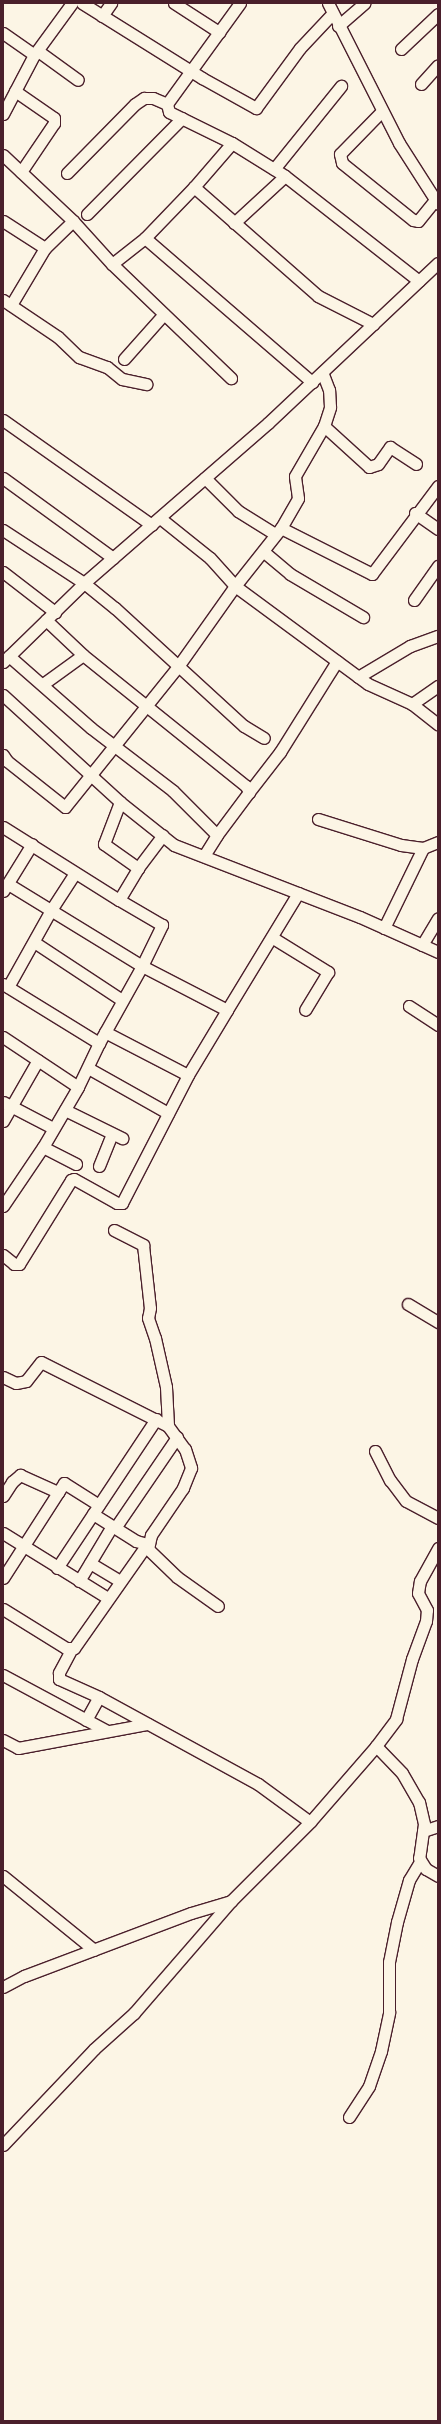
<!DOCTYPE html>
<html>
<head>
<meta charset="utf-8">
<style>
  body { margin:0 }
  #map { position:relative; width:441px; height:2424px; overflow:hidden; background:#fcf5e5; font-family:Pangolin,sans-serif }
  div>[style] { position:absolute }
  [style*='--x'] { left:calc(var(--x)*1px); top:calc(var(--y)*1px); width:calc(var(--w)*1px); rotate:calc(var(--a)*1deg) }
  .roads { filter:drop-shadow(1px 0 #4a1f2b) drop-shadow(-1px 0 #4a1f2b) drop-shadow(0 1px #4a1f2b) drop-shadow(0 -1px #4a1f2b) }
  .minor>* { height:11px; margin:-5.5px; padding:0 5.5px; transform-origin:5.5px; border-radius:5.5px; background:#fcf5e5 }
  span { translate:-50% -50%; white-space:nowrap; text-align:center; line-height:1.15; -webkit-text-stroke:4px #fcf5e5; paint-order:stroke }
  .frame { position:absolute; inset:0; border:4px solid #4a1f2b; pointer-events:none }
</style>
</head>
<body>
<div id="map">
  <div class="roads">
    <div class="minor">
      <i style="--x:82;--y:3;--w:142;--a:32"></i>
      <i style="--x:202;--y:78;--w:62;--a:29.1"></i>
      <i style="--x:256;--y:108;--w:74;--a:-53.7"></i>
      <i style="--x:300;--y:48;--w:47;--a:-46.7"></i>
      <i style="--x:174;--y:3;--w:54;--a:32.8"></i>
      <i style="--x:240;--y:3;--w:125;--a:125.9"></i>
      <i style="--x:167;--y:104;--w:8;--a:76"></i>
      <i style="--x:169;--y:112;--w:70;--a:26.2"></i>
      <i style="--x:232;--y:143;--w:62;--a:31.9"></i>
      <i style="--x:285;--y:176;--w:170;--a:38.1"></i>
      <i style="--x:328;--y:3;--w:157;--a:63.1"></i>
      <i style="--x:399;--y:143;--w:72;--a:57.4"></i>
      <i style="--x:102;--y:16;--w:16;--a:-55"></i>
      <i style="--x:338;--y:26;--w:35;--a:-41"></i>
      <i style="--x:3;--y:33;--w:38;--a:35"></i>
      <i style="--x:401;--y:49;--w:51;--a:-43.4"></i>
      <i style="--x:38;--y:51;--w:49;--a:35.9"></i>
      <i style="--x:421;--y:84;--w:25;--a:-48"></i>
      <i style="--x:15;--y:91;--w:47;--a:34.7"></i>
      <i style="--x:54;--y:118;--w:5;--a:90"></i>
      <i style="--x:54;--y:123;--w:59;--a:124"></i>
      <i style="--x:382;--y:111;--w:60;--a:134.3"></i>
      <i style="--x:340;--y:154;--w:9;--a:77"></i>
      <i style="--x:342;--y:163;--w:91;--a:38.8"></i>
      <i style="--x:413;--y:220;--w:5;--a:11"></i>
      <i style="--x:418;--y:221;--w:27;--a:-51"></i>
      <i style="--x:3;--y:114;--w:67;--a:-62.3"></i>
      <i style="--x:34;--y:55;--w:64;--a:-53.8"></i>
      <i style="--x:3;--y:155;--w:96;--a:43.3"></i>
      <i style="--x:274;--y:169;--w:107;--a:-51.1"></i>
      <i style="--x:67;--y:173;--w:97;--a:-45.4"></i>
      <i style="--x:135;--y:104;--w:11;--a:-34"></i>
      <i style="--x:144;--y:98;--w:9;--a:0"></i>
      <i style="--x:153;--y:98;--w:15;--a:23"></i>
      <i style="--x:194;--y:187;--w:58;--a:-49.2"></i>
      <i style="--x:87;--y:214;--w:135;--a:-45.3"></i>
      <i style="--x:3;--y:221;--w:50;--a:32.7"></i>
      <i style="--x:45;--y:248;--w:39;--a:-44"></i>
      <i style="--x:73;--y:221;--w:58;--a:47.8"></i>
      <i style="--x:112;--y:264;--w:42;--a:-38.2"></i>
      <i style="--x:145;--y:238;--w:71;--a:-46.1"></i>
      <i style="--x:194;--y:187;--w:165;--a:41.3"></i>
      <i style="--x:318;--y:296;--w:62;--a:27"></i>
      <i style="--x:234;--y:223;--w:69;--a:-42.7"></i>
      <i style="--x:145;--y:238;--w:221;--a:40.8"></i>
      <i style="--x:112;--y:264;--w:165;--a:43.8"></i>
      <i style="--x:3;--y:300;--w:66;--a:33.9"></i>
      <i style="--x:58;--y:337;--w:29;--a:44"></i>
      <i style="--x:79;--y:357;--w:30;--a:20"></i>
      <i style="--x:107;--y:367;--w:19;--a:39"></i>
      <i style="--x:122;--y:379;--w:25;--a:12"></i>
      <i style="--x:11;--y:305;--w:66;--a:-59.2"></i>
      <i style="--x:124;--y:359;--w:60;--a:-48.4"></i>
      <i style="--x:3;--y:420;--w:182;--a:35.2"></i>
      <i style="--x:324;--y:426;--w:61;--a:42.3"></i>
      <i style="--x:369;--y:467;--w:9;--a:-18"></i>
      <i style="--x:378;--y:464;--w:21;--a:-55"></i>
      <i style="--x:390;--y:447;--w:31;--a:33"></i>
      <i style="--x:3;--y:478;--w:136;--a:36"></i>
      <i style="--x:205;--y:478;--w:47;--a:45"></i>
      <i style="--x:238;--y:511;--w:44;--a:31.9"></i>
      <i style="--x:415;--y:513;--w:28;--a:35"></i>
      <i style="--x:160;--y:518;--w:64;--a:38.7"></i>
      <i style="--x:210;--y:558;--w:38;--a:48"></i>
      <i style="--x:235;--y:586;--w:165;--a:36.4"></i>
      <i style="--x:368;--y:684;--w:48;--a:24.4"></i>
      <i style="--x:412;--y:704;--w:33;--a:38"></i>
      <i style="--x:281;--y:528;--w:102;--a:26.8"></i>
      <i style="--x:372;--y:574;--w:110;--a:-53.1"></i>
      <i style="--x:3;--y:530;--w:97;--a:33.2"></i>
      <i style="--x:84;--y:583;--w:40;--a:39"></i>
      <i style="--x:115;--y:608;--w:175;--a:42.5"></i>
      <i style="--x:244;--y:726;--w:23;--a:31"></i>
      <i style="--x:264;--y:552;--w:34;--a:40"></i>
      <i style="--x:290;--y:574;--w:85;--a:30.5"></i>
      <i style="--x:3;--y:572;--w:66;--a:37.6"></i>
      <i style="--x:414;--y:600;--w:42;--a:-54.8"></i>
      <i style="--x:46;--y:620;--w:51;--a:43.4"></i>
      <i style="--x:9;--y:656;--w:109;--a:41.3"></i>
      <i style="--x:91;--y:728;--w:103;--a:37.5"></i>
      <i style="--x:173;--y:791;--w:62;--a:45"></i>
      <i style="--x:217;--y:835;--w:25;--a:122"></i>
      <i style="--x:3;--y:662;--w:113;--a:-44.3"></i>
      <i style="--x:84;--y:583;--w:244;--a:-41"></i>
      <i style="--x:268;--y:423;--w:233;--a:-43.3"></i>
      <i style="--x:358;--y:677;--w:61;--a:-30.8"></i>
      <i style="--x:410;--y:646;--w:30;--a:-20"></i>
      <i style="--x:43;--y:684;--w:49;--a:-35.9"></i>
      <i style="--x:83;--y:655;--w:209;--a:38.8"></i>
      <i style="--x:246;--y:786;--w:7;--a:63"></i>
      <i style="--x:249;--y:792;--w:54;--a:126.7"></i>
      <i style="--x:3;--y:695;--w:159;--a:42.4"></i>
      <i style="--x:120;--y:802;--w:69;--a:38.5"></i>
      <i style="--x:174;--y:845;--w:199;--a:21.2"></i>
      <i style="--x:360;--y:917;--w:85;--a:24.2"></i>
      <i style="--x:412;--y:704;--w:32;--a:-35"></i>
      <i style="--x:3;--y:755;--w:7;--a:56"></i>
      <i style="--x:7;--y:761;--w:74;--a:38.4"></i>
      <i style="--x:65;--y:807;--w:182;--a:-51.2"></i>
      <i style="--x:179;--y:665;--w:97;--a:-54.7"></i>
      <i style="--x:235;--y:586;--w:74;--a:-51.6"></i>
      <i style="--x:281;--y:528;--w:34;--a:-60"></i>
      <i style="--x:298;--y:498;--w:22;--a:-98"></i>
      <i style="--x:295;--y:476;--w:58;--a:-59.9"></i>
      <i style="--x:324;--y:426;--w:20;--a:-72"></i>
      <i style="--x:330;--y:407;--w:17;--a:-93"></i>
      <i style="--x:329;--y:390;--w:19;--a:-111"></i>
      <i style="--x:249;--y:792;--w:51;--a:-52.2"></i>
      <i style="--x:280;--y:752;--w:107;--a:-57.9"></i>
      <i style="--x:120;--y:802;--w:45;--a:110.9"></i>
      <i style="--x:104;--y:844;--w:42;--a:35.2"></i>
      <i style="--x:318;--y:819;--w:87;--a:17.4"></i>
      <i style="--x:401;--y:845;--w:22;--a:8"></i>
      <i style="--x:423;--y:848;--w:16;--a:-22"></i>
      <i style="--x:3;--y:827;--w:137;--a:32.2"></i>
      <i style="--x:3;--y:891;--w:55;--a:-58.3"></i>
      <i style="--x:384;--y:928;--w:89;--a:-64"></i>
      <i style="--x:273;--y:938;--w:65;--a:31.7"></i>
      <i style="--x:328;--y:972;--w:44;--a:121.2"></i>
      <i style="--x:34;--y:942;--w:105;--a:33.4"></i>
      <i style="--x:422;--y:945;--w:31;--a:-59"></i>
      <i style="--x:3;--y:984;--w:113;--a:31.6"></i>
      <i style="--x:99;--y:1043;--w:88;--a:-60.8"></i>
      <i style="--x:142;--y:966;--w:157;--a:-148.5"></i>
      <i style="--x:8;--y:987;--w:88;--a:-60.8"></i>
      <i style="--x:51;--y:910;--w:44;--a:-57"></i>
      <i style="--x:409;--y:1006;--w:35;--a:33"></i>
      <i style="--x:227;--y:1010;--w:137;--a:-58.7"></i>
      <i style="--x:105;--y:1032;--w:93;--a:27.4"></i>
      <i style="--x:3;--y:1037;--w:90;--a:33.7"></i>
      <i style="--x:88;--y:1068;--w:92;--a:29.4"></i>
      <i style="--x:3;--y:1102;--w:56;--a:27.5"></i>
      <i style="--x:65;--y:1110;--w:64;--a:26.2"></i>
      <i style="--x:3;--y:1121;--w:70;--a:-60.2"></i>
      <i style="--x:76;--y:1164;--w:37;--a:-153"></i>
      <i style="--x:43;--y:1147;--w:69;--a:-59.7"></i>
      <i style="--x:78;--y:1087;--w:49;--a:-64.5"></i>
      <i style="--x:99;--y:1166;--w:35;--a:-68"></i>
      <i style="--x:3;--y:1206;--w:71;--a:-55.9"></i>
      <i style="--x:114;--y:1230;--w:33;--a:27"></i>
      <i style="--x:143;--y:1245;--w:63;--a:83.7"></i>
      <i style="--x:150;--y:1308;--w:10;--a:101"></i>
      <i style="--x:148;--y:1318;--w:21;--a:71"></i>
      <i style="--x:155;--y:1338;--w:50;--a:77.3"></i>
      <i style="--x:166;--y:1387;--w:39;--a:87"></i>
      <i style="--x:168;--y:1426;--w:29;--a:54"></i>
      <i style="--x:185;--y:1449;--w:20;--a:72"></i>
      <i style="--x:191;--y:1468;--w:22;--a:112"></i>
      <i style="--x:183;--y:1488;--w:57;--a:124.2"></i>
      <i style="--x:151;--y:1535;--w:14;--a:102"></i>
      <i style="--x:148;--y:1549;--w:40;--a:44"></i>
      <i style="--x:177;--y:1577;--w:50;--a:35.3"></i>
      <i style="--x:3;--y:1255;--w:14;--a:39"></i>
      <i style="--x:14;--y:1264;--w:5;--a:0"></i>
      <i style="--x:19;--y:1264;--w:99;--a:-58.2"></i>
      <i style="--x:71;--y:1180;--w:3;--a:-18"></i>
      <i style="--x:74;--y:1179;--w:49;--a:29.2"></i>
      <i style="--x:117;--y:1203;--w:5;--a:0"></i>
      <i style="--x:122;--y:1203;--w:144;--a:-62.7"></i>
      <i style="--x:188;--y:1075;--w:76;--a:-59"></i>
      <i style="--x:227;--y:1010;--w:96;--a:-152.6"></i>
      <i style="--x:142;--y:966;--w:46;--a:-64"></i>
      <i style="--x:162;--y:925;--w:50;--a:-149.8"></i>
      <i style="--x:119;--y:900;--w:37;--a:-59"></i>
      <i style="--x:138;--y:868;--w:41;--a:-52.9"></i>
      <i style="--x:408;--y:1304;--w:35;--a:31"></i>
      <i style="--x:3;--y:1377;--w:14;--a:25"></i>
      <i style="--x:16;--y:1383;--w:10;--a:-11"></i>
      <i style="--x:26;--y:1381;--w:24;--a:-52"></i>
      <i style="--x:41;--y:1362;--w:142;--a:26.7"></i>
      <i style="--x:375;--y:1451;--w:33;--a:63"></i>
      <i style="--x:390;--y:1480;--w:26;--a:53"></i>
      <i style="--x:406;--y:1501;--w:36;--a:28"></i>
      <i style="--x:3;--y:1496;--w:17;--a:-57"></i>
      <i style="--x:12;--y:1482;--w:11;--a:-41"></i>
      <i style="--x:20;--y:1475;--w:42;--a:24.1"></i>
      <i style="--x:115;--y:1528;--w:110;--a:-55.7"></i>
      <i style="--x:3;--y:1533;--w:123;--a:31.8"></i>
      <i style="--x:90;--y:1563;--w:35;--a:31"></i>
      <i style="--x:57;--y:1568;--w:179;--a:-56.4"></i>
      <i style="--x:3;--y:1578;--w:113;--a:-57.3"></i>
      <i style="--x:64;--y:1483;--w:41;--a:32.2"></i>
      <i style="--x:79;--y:1581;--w:64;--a:-59"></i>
      <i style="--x:3;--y:1609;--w:74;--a:31.8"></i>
      <i style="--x:66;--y:1648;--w:8;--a:0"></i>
      <i style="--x:74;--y:1648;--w:127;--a:-54.9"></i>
      <i style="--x:147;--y:1544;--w:11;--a:-165"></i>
      <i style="--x:136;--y:1541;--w:51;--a:-147.9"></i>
      <i style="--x:71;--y:1650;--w:26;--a:118"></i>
      <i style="--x:59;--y:1673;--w:6;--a:90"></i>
      <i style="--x:59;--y:1679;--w:44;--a:24.2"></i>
      <i style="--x:99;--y:1697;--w:181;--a:28.7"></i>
      <i style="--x:258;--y:1784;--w:64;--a:36.2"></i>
      <i style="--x:3;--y:1675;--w:118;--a:28.3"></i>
      <i style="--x:86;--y:1720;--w:26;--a:-61"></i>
      <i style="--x:3;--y:1740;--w:17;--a:28"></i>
      <i style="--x:18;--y:1748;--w:132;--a:-10.5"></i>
      <i style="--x:376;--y:1746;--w:37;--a:46"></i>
      <i style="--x:402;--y:1773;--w:34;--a:60"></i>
      <i style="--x:419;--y:1802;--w:23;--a:77"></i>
      <i style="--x:424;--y:1824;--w:34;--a:98"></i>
      <i style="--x:419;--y:1858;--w:13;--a:58"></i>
      <i style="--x:426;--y:1869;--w:14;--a:30"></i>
      <i style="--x:423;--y:1831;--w:16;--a:-18"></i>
      <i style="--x:3;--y:1876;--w:117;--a:39.1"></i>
      <i style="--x:3;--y:1987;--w:24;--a:-28"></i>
      <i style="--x:24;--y:1976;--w:178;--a:-20.7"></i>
      <i style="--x:191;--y:1913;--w:42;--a:-16.7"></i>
      <i style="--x:349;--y:2117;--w:37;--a:-57"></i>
      <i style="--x:369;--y:2086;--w:37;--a:-71"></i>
      <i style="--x:381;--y:2051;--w:40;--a:-78"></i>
      <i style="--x:389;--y:2012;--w:50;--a:-90"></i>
      <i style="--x:389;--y:1962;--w:41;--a:-78.7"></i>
      <i style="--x:397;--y:1922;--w:44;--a:-74.1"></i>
      <i style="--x:409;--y:1880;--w:21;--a:-59"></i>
      <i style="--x:3;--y:2145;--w:132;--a:-46.5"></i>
      <i style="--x:94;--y:2049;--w:54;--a:-42"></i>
      <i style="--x:134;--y:2013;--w:148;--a:-49.1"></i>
      <i style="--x:231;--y:1901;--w:112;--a:-45"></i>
      <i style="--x:310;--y:1822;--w:101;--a:-49"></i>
      <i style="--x:376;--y:1746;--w:34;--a:-53"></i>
      <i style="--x:396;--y:1719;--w:62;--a:-75.1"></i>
      <i style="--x:412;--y:1659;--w:40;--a:-69.8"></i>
      <i style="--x:426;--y:1621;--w:11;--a:-85"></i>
      <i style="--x:427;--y:1610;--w:19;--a:-118"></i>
      <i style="--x:418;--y:1593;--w:12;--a:-81"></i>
      <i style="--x:420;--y:1581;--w:38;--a:-61"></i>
    </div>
  </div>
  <div class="frame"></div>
</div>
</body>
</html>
